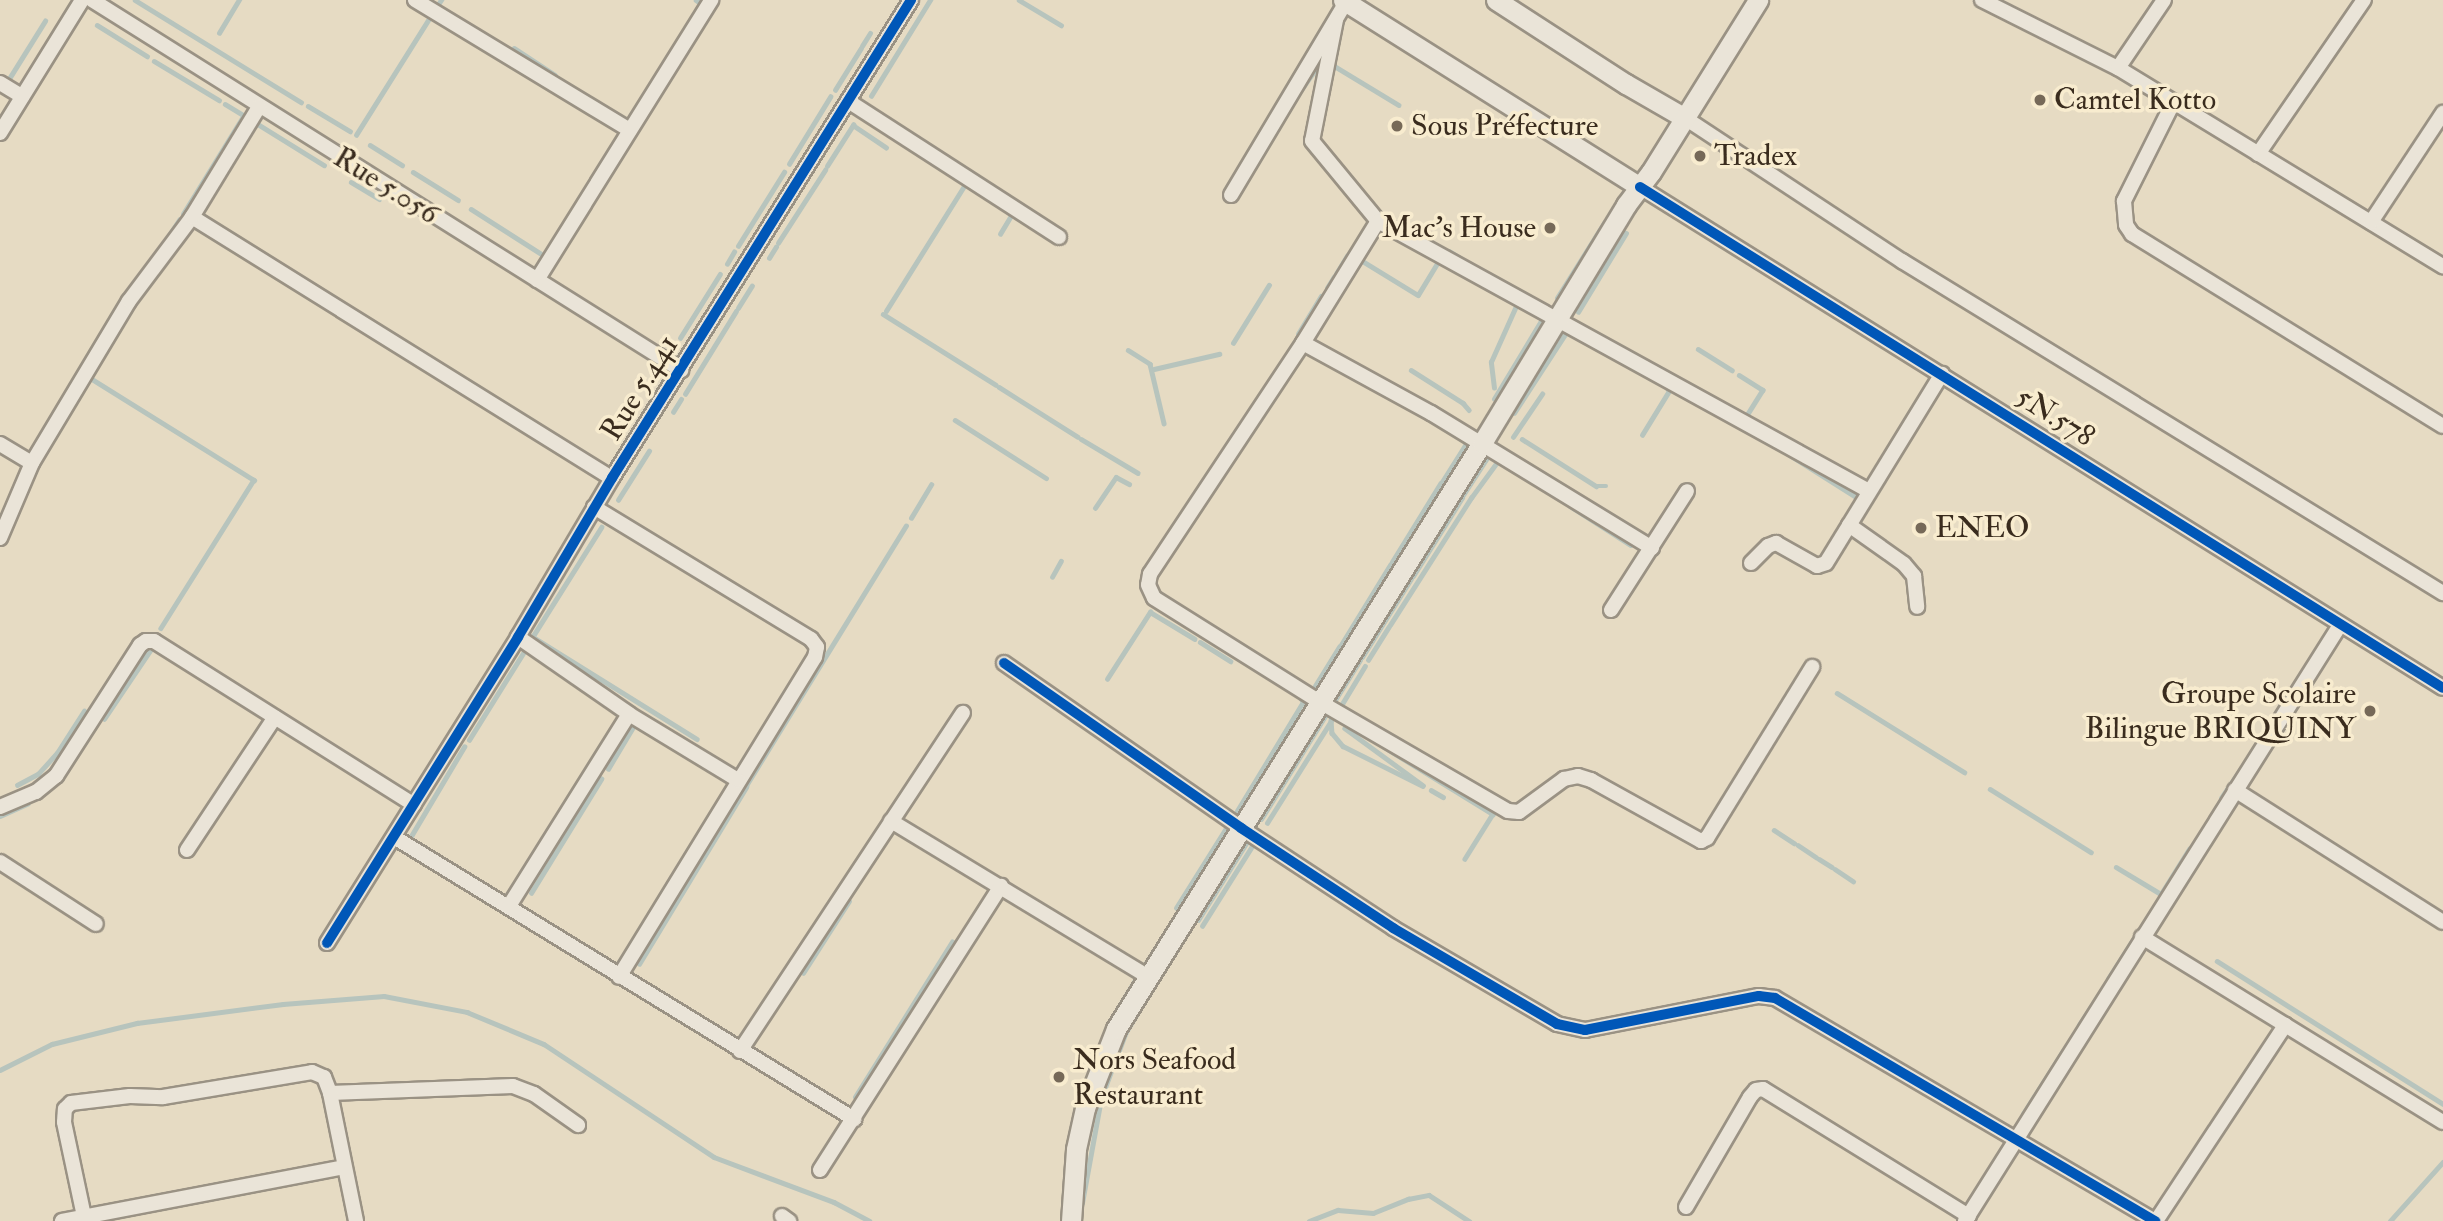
<!DOCTYPE html>
<html>
<head>
<meta charset="utf-8">
<style>
  body { margin:0 }
  #map { position:relative; width:2443px; height:1221px; overflow:hidden; background:#e6dbc3; font-family:"IM FELL Double Pica",serif }
  div>[style] { position:absolute }
  [style*='--x'] { left:calc(var(--x)*1px); top:calc(var(--y)*1px); width:calc(var(--w)*1px); rotate:calc(var(--a)*1deg) }
  .stream>* { height:4.5px; margin:-2.25px; padding:0 2.25px; transform-origin:2.25px; border-radius:2.25px; background:#b7c4bd }
  .roads { filter:drop-shadow(2px 0 #9a9284) drop-shadow(-2px 0 #9a9284) drop-shadow(0 2px #9a9284) drop-shadow(0 -2px #9a9284) }
  .street>* { height:14px; margin:-7px; padding:0 7px; transform-origin:7px; border-radius:7px; background:#eae4d8 }
  .secondary>* { height:19px; margin:-9.5px; padding:0 9.5px; transform-origin:9.5px; border-radius:9.5px; background:#eae4d8 }
  .cycleway>* { height:10px; margin:-5px; padding:0 5px; transform-origin:5px; border-radius:5px; background:#0057b8 }
  .dots>* { width:19px; height:19px; translate:-50% -50%; box-sizing:border-box; border:4px solid #f8eccf; border-radius:50% }
  span { translate:-50% -50%; white-space:nowrap; text-align:center; line-height:1.15; -webkit-text-stroke:7px #f8eccf; paint-order:stroke }
  .poi-label { font-size:30px; color:#3a2c1e }
  .left { translate:0 -50%; text-align:left }
  .right { translate:-100% -50%; text-align:right }
  .street-label { font-size:30px; color:#3a2c1e }
</style>
</head>
<body>
<div id="map">
  <div class="stream">
    <i style="--x:135;--y:0;--w:195;--a:31.6"></i>
    <i style="--x:696;--y:0;--w:11;--a:34"></i>
    <i style="--x:1019;--y:0;--w:49;--a:30.8"></i>
    <i style="--x:439;--y:3;--w:4;--a:-56"></i>
    <i style="--x:97;--y:25;--w:59;--a:31.8"></i>
    <i style="--x:219;--y:33;--w:39;--a:-59"></i>
    <i style="--x:862;--y:46;--w:15;--a:-58"></i>
    <i style="--x:514;--y:48;--w:49;--a:33.4"></i>
    <i style="--x:154;--y:61;--w:76;--a:31"></i>
    <i style="--x:1331;--y:64;--w:79;--a:31.1"></i>
    <i style="--x:7;--y:82;--w:72;--a:-58.1"></i>
    <i style="--x:835;--y:90;--w:49;--a:-58.2"></i>
    <i style="--x:1301;--y:90;--w:38;--a:-55"></i>
    <i style="--x:871;--y:96;--w:113;--a:-58.4"></i>
    <i style="--x:225;--y:104;--w:23;--a:31"></i>
    <i style="--x:308;--y:106;--w:49;--a:30.8"></i>
    <i style="--x:256;--y:123;--w:80;--a:31.7"></i>
    <i style="--x:356;--y:135;--w:143;--a:-57.9"></i>
    <i style="--x:370;--y:145;--w:38;--a:32"></i>
    <i style="--x:789;--y:164;--w:79;--a:-58.5"></i>
    <i style="--x:827;--y:166;--w:49;--a:-57.6"></i>
    <i style="--x:853;--y:125;--w:40;--a:34"></i>
    <i style="--x:413;--y:172;--w:53;--a:31.9"></i>
    <i style="--x:351;--y:182;--w:33;--a:31"></i>
    <i style="--x:471;--y:209;--w:82;--a:32.5"></i>
    <i style="--x:183;--y:214;--w:113;--a:-58.4"></i>
    <i style="--x:1000;--y:234;--w:27;--a:-59"></i>
    <i style="--x:166;--y:240;--w:24;--a:-57"></i>
    <i style="--x:778;--y:243;--w:87;--a:-57.2"></i>
    <i style="--x:738;--y:246;--w:87;--a:-58.1"></i>
    <i style="--x:1449;--y:251;--w:13;--a:32"></i>
    <i style="--x:769;--y:258;--w:13;--a:-58"></i>
    <i style="--x:1364;--y:262;--w:63;--a:31.4"></i>
    <i style="--x:1418;--y:295;--w:44;--a:-58.8"></i>
    <i style="--x:727;--y:264;--w:14;--a:-60"></i>
    <i style="--x:1336;--y:274;--w:21;--a:-59"></i>
    <i style="--x:1327;--y:288;--w:13;--a:-58"></i>
    <i style="--x:1557;--y:298;--w:89;--a:-57.9"></i>
    <i style="--x:738;--y:308;--w:26;--a:-58"></i>
    <i style="--x:886;--y:311;--w:147;--a:-58"></i>
    <i style="--x:1578;--y:312;--w:92;--a:-58.7"></i>
    <i style="--x:883;--y:314;--w:133;--a:32.1"></i>
    <i style="--x:1298;--y:334;--w:44;--a:-58.8"></i>
    <i style="--x:680;--y:338;--w:75;--a:-58"></i>
    <i style="--x:1233;--y:343;--w:68;--a:-58.2"></i>
    <i style="--x:1698;--y:349;--w:40;--a:32"></i>
    <i style="--x:1128;--y:350;--w:26;--a:32"></i>
    <i style="--x:1150;--y:364;--w:61;--a:76.7"></i>
    <i style="--x:1154;--y:369;--w:67;--a:-13"></i>
    <i style="--x:1411;--y:370;--w:62;--a:32.4"></i>
    <i style="--x:1463;--y:403;--w:9;--a:49"></i>
    <i style="--x:1739;--y:375;--w:28;--a:32"></i>
    <i style="--x:1763;--y:390;--w:34;--a:122"></i>
    <i style="--x:87;--y:376;--w:197;--a:31.9"></i>
    <i style="--x:254;--y:480;--w:175;--a:122.1"></i>
    <i style="--x:999;--y:387;--w:93;--a:32.3"></i>
    <i style="--x:1494;--y:388;--w:26;--a:-97"></i>
    <i style="--x:1491;--y:362;--w:64;--a:-65.9"></i>
    <i style="--x:685;--y:394;--w:97;--a:-58.4"></i>
    <i style="--x:1494;--y:399;--w:97;--a:-58.9"></i>
    <i style="--x:673;--y:412;--w:15;--a:-58"></i>
    <i style="--x:1514;--y:413;--w:99;--a:-57"></i>
    <i style="--x:955;--y:420;--w:108;--a:32.5"></i>
    <i style="--x:1642;--y:435;--w:52;--a:-58.5"></i>
    <i style="--x:1669;--y:391;--w:6;--a:-129"></i>
    <i style="--x:1513;--y:437;--w:52;--a:-56"></i>
    <i style="--x:1081;--y:439;--w:66;--a:30.8"></i>
    <i style="--x:1522;--y:439;--w:88;--a:32.4"></i>
    <i style="--x:1596;--y:486;--w:10;--a:0"></i>
    <i style="--x:1788;--y:454;--w:80;--a:32.3"></i>
    <i style="--x:1442;--y:482;--w:51;--a:-57.9"></i>
    <i style="--x:1463;--y:495;--w:48;--a:-57"></i>
    <i style="--x:618;--y:500;--w:58;--a:-57.7"></i>
    <i style="--x:1570;--y:506;--w:72;--a:32.6"></i>
    <i style="--x:1095;--y:508;--w:37;--a:-56"></i>
    <i style="--x:1116;--y:477;--w:15;--a:28"></i>
    <i style="--x:911;--y:518;--w:39;--a:-59"></i>
    <i style="--x:602;--y:527;--w:130;--a:122.1"></i>
    <i style="--x:533;--y:637;--w:193;--a:31.9"></i>
    <i style="--x:1392;--y:562;--w:92;--a:-58.4"></i>
    <i style="--x:1413;--y:576;--w:92;--a:-57.9"></i>
    <i style="--x:1052;--y:577;--w:18;--a:-61"></i>
    <i style="--x:1390;--y:625;--w:151;--a:-57.5"></i>
    <i style="--x:1471;--y:498;--w:46;--a:-53.9"></i>
    <i style="--x:1498;--y:461;--w:2;--a:27"></i>
    <i style="--x:1200;--y:642;--w:36;--a:32"></i>
    <i style="--x:1341;--y:645;--w:94;--a:-58.5"></i>
    <i style="--x:1362;--y:657;--w:92;--a:-57.9"></i>
    <i style="--x:1368;--y:660;--w:39;--a:-58"></i>
    <i style="--x:1107;--y:679;--w:80;--a:-57.3"></i>
    <i style="--x:1150;--y:612;--w:52;--a:31"></i>
    <i style="--x:1315;--y:686;--w:46;--a:-58.4"></i>
    <i style="--x:1837;--y:693;--w:150;--a:31.9"></i>
    <i style="--x:1335;--y:700;--w:47;--a:-58"></i>
    <i style="--x:1342;--y:704;--w:44;--a:-58.8"></i>
    <i style="--x:104;--y:719;--w:84;--a:-56.1"></i>
    <i style="--x:1331;--y:720;--w:13;--a:86"></i>
    <i style="--x:1332;--y:733;--w:17;--a:50"></i>
    <i style="--x:1343;--y:746;--w:89;--a:26.6"></i>
    <i style="--x:1423;--y:786;--w:97;--a:-143.8"></i>
    <i style="--x:469;--y:740;--w:110;--a:-58.1"></i>
    <i style="--x:1384;--y:747;--w:128;--a:31.6"></i>
    <i style="--x:1493;--y:814;--w:53;--a:121.9"></i>
    <i style="--x:608;--y:769;--w:49;--a:-59.2"></i>
    <i style="--x:747;--y:784;--w:303;--a:-58.4"></i>
    <i style="--x:17;--y:785;--w:24;--a:-28"></i>
    <i style="--x:38;--y:774;--w:28;--a:-48"></i>
    <i style="--x:57;--y:753;--w:50;--a:-57.3"></i>
    <i style="--x:1990;--y:789;--w:119;--a:32"></i>
    <i style="--x:1431;--y:790;--w:14;--a:30"></i>
    <i style="--x:2221;--y:798;--w:34;--a:-56"></i>
    <i style="--x:1237;--y:811;--w:127;--a:-58.8"></i>
    <i style="--x:1303;--y:702;--w:9;--a:-126"></i>
    <i style="--x:0;--y:816;--w:30;--a:-24"></i>
    <i style="--x:1261;--y:819;--w:121;--a:-58.1"></i>
    <i style="--x:1267;--y:823;--w:120;--a:-57.9"></i>
    <i style="--x:1774;--y:830;--w:24;--a:33"></i>
    <i style="--x:407;--y:843;--w:112;--a:-59.3"></i>
    <i style="--x:1798;--y:845;--w:22;--a:34"></i>
    <i style="--x:1819;--y:859;--w:15;--a:32"></i>
    <i style="--x:2116;--y:867;--w:52;--a:31"></i>
    <i style="--x:2161;--y:894;--w:53;--a:-58.1"></i>
    <i style="--x:1835;--y:869;--w:22;--a:34"></i>
    <i style="--x:531;--y:893;--w:134;--a:-58.4"></i>
    <i style="--x:1176;--y:908;--w:98;--a:-57.9"></i>
    <i style="--x:1198;--y:920;--w:92;--a:-57.9"></i>
    <i style="--x:1202;--y:926;--w:98;--a:-57.9"></i>
    <i style="--x:2217;--y:961;--w:267;--a:32.3"></i>
    <i style="--x:639;--y:964;--w:207;--a:-58.8"></i>
    <i style="--x:1142;--y:969;--w:30;--a:-57"></i>
    <i style="--x:803;--y:973;--w:85;--a:-57.4"></i>
    <i style="--x:2108;--y:979;--w:52;--a:-57.5"></i>
    <i style="--x:1117;--y:1010;--w:37;--a:-59"></i>
    <i style="--x:2079;--y:1025;--w:37;--a:-57"></i>
    <i style="--x:0;--y:1070;--w:58;--a:-26.6"></i>
    <i style="--x:52;--y:1044;--w:88;--a:-13.9"></i>
    <i style="--x:137;--y:1023;--w:147;--a:-7.4"></i>
    <i style="--x:283;--y:1004;--w:101;--a:-4.5"></i>
    <i style="--x:384;--y:996;--w:85;--a:10.9"></i>
    <i style="--x:467;--y:1012;--w:83;--a:22.6"></i>
    <i style="--x:544;--y:1044;--w:204;--a:33.6"></i>
    <i style="--x:714;--y:1157;--w:128;--a:20.6"></i>
    <i style="--x:834;--y:1202;--w:40;--a:28"></i>
    <i style="--x:855;--y:1097;--w:183;--a:-58"></i>
    <i style="--x:2023;--y:1114;--w:75;--a:-57.6"></i>
    <i style="--x:1082;--y:1203;--w:107;--a:-79.7"></i>
    <i style="--x:1101;--y:1098;--w:71;--a:-69.3"></i>
    <i style="--x:1126;--y:1032;--w:26;--a:-59"></i>
    <i style="--x:1309;--y:1221;--w:31;--a:-21"></i>
    <i style="--x:1338;--y:1210;--w:35;--a:5"></i>
    <i style="--x:1373;--y:1213;--w:38;--a:-22"></i>
    <i style="--x:1408;--y:1199;--w:21;--a:-11"></i>
    <i style="--x:1429;--y:1195;--w:48;--a:33"></i>
    <i style="--x:2390;--y:1221;--w:79;--a:-48.1"></i>
  </div>
  <div class="roads">
    <div class="street">
      <i style="--x:92;--y:0;--w:696;--a:32.14"></i>
      <i style="--x:415;--y:0;--w:251;--a:31.2"></i>
      <i style="--x:1982;--y:0;--w:152;--a:26.6"></i>
      <i style="--x:2118;--y:68;--w:381;--a:31.4"></i>
      <i style="--x:1336;--y:20;--w:123;--a:101.2"></i>
      <i style="--x:1312;--y:141;--w:104;--a:50.5"></i>
      <i style="--x:1378;--y:221;--w:560;--a:28.81"></i>
      <i style="--x:2118;--y:68;--w:82;--a:-55.9"></i>
      <i style="--x:0;--y:83;--w:26;--a:31"></i>
      <i style="--x:848;--y:101;--w:251;--a:32.8"></i>
      <i style="--x:2173;--y:103;--w:110;--a:116.6"></i>
      <i style="--x:2124;--y:201;--w:24;--a:85"></i>
      <i style="--x:2126;--y:225;--w:11;--a:56"></i>
      <i style="--x:2132;--y:234;--w:365;--a:31.7"></i>
      <i style="--x:1685;--y:118;--w:260;--a:33.4"></i>
      <i style="--x:1902;--y:261;--w:635;--a:31.54"></i>
      <i style="--x:0;--y:133;--w:156;--a:-58.3"></i>
      <i style="--x:2258;--y:154;--w:187;--a:-55.5"></i>
      <i style="--x:1640;--y:187;--w:946;--a:31.96"></i>
      <i style="--x:1231;--y:195;--w:225;--a:-59.2"></i>
      <i style="--x:192;--y:217;--w:494;--a:31.9"></i>
      <i style="--x:1378;--y:221;--w:143;--a:121.6"></i>
      <i style="--x:1303;--y:343;--w:146;--a:28.7"></i>
      <i style="--x:1431;--y:413;--w:259;--a:31.4"></i>
      <i style="--x:2371;--y:222;--w:131;--a:-56.6"></i>
      <i style="--x:537;--y:280;--w:330;--a:-58.1"></i>
      <i style="--x:1303;--y:343;--w:277;--a:123.5"></i>
      <i style="--x:1150;--y:574;--w:11;--a:100"></i>
      <i style="--x:1148;--y:585;--w:14;--a:65"></i>
      <i style="--x:1154;--y:598;--w:196;--a:32.1"></i>
      <i style="--x:1320;--y:702;--w:217;--a:30.1"></i>
      <i style="--x:1508;--y:811;--w:11;--a:5"></i>
      <i style="--x:1519;--y:812;--w:56;--a:-36.3"></i>
      <i style="--x:1564;--y:779;--w:14;--a:-12"></i>
      <i style="--x:1578;--y:776;--w:14;--a:17"></i>
      <i style="--x:1591;--y:780;--w:126;--a:29"></i>
      <i style="--x:1701;--y:841;--w:7;--a:-27"></i>
      <i style="--x:1707;--y:838;--w:201;--a:-58.4"></i>
      <i style="--x:0;--y:444;--w:37;--a:31"></i>
      <i style="--x:32;--y:463;--w:189;--a:-59.1"></i>
      <i style="--x:129;--y:301;--w:105;--a:-53.1"></i>
      <i style="--x:192;--y:217;--w:129;--a:-58.7"></i>
      <i style="--x:594;--y:507;--w:254;--a:31.3"></i>
      <i style="--x:811;--y:639;--w:10;--a:53"></i>
      <i style="--x:817;--y:647;--w:10;--a:101"></i>
      <i style="--x:815;--y:657;--w:375;--a:121.5"></i>
      <i style="--x:1849;--y:525;--w:67;--a:35.3"></i>
      <i style="--x:1904;--y:564;--w:16;--a:50"></i>
      <i style="--x:1914;--y:576;--w:31;--a:84"></i>
      <i style="--x:0;--y:538;--w:82;--a:-66.9"></i>
      <i style="--x:1751;--y:563;--w:24;--a:-45"></i>
      <i style="--x:1768;--y:546;--w:9;--a:-21"></i>
      <i style="--x:1776;--y:543;--w:47;--a:29.3"></i>
      <i style="--x:1817;--y:566;--w:9;--a:-18"></i>
      <i style="--x:1826;--y:563;--w:222;--a:-58.5"></i>
      <i style="--x:1611;--y:610;--w:141;--a:-57.4"></i>
      <i style="--x:518;--y:637;--w:135;--a:34.7"></i>
      <i style="--x:629;--y:714;--w:127;--a:31.2"></i>
      <i style="--x:1004;--y:663;--w:289;--a:34.8"></i>
      <i style="--x:1241;--y:828;--w:182;--a:33.3"></i>
      <i style="--x:1393;--y:928;--w:190;--a:30.3"></i>
      <i style="--x:1557;--y:1024;--w:29;--a:12"></i>
      <i style="--x:1585;--y:1030;--w:177;--a:-11.1"></i>
      <i style="--x:1759;--y:996;--w:16;--a:7"></i>
      <i style="--x:1775;--y:998;--w:441;--a:30.4"></i>
      <i style="--x:2235;--y:790;--w:246;--a:32.4"></i>
      <i style="--x:0;--y:807;--w:39;--a:-23"></i>
      <i style="--x:36;--y:792;--w:26;--a:-39"></i>
      <i style="--x:56;--y:776;--w:156;--a:-57.3"></i>
      <i style="--x:140;--y:645;--w:7;--a:-34"></i>
      <i style="--x:146;--y:641;--w:8;--a:0"></i>
      <i style="--x:154;--y:641;--w:307;--a:32.2"></i>
      <i style="--x:891;--y:821;--w:299;--a:31.2"></i>
      <i style="--x:394;--y:837;--w:540;--a:31.51"></i>
      <i style="--x:187;--y:850;--w:159;--a:-56.5"></i>
      <i style="--x:0;--y:862;--w:114;--a:32.9"></i>
      <i style="--x:509;--y:906;--w:226;--a:-58"></i>
      <i style="--x:2142;--y:937;--w:353;--a:31.6"></i>
      <i style="--x:327;--y:943;--w:361;--a:-58"></i>
      <i style="--x:518;--y:637;--w:185;--a:-59.4"></i>
      <i style="--x:612;--y:478;--w:564;--a:-57.97"></i>
      <i style="--x:740;--y:1051;--w:405;--a:-56.6"></i>
      <i style="--x:330;--y:1093;--w:183;--a:-2.2"></i>
      <i style="--x:513;--y:1086;--w:22;--a:21"></i>
      <i style="--x:534;--y:1094;--w:54;--a:35.2"></i>
      <i style="--x:820;--y:1170;--w:337;--a:-57.5"></i>
      <i style="--x:1686;--y:1207;--w:127;--a:-59.8"></i>
      <i style="--x:1750;--y:1097;--w:9;--a:-49"></i>
      <i style="--x:1756;--y:1090;--w:7;--a:-8"></i>
      <i style="--x:1763;--y:1089;--w:242;--a:31.7"></i>
      <i style="--x:782;--y:1216;--w:9;--a:36"></i>
      <i style="--x:62;--y:1221;--w:287;--a:-10.8"></i>
      <i style="--x:85;--y:1221;--w:101;--a:-102"></i>
      <i style="--x:64;--y:1122;--w:13;--a:-86"></i>
      <i style="--x:65;--y:1109;--w:8;--a:-45"></i>
      <i style="--x:71;--y:1103;--w:59;--a:-6.8"></i>
      <i style="--x:130;--y:1096;--w:33;--a:2"></i>
      <i style="--x:163;--y:1097;--w:151;--a:-9.5"></i>
      <i style="--x:312;--y:1072;--w:13;--a:23"></i>
      <i style="--x:324;--y:1077;--w:17;--a:69"></i>
      <i style="--x:330;--y:1093;--w:131;--a:78.5"></i>
      <i style="--x:1965;--y:1221;--w:704;--a:-57.82"></i>
      <i style="--x:2156;--y:1221;--w:235;--a:-56.6"></i>
    </div>
    <div class="secondary">
      <i style="--x:1343;--y:0;--w:351;--a:32.2"></i>
      <i style="--x:1496;--y:0;--w:155;--a:32.9"></i>
      <i style="--x:1626;--y:84;--w:68;--a:30"></i>
      <i style="--x:1071;--y:1221;--w:72;--a:-86"></i>
      <i style="--x:1076;--y:1149;--w:42;--a:-77.6"></i>
      <i style="--x:1085;--y:1108;--w:85;--a:-68.6"></i>
      <i style="--x:1116;--y:1029;--w:691;--a:-58.01"></i>
      <i style="--x:1482;--y:443;--w:278;--a:-58.8"></i>
      <i style="--x:1626;--y:205;--w:41;--a:-52.9"></i>
      <i style="--x:1651;--y:172;--w:203;--a:-58.1"></i>
    </div>
  </div>
  <div class="cycleway">
    <i style="--x:1640;--y:187;--w:946;--a:31.96"></i>
    <i style="--x:1004;--y:663;--w:289;--a:34.8"></i>
    <i style="--x:1241;--y:828;--w:182;--a:33.3"></i>
    <i style="--x:1393;--y:928;--w:190;--a:30.3"></i>
    <i style="--x:1557;--y:1024;--w:29;--a:12"></i>
    <i style="--x:1585;--y:1030;--w:177;--a:-11.1"></i>
    <i style="--x:1759;--y:996;--w:16;--a:7"></i>
    <i style="--x:1775;--y:998;--w:441;--a:30.4"></i>
    <i style="--x:327;--y:943;--w:361;--a:-58"></i>
    <i style="--x:518;--y:637;--w:185;--a:-59.4"></i>
    <i style="--x:612;--y:478;--w:564;--a:-57.97"></i>
  </div>
  <div class="dots">
    <i style="left:2040px;top:100px;background:#766958"></i>
    <i style="left:1397px;top:126px;background:#766958"></i>
    <i style="left:1700px;top:156px;background:#766958"></i>
    <i style="left:1550px;top:228px;background:#766958"></i>
    <i style="left:1921px;top:528px;background:#766958"></i>
    <i style="left:2370px;top:711px;background:#766958"></i>
    <i style="left:1059px;top:1077px;background:#766958"></i>
  </div>
  <div class="poi-label">
    <span class="left" style="left:2054px;top:100px">Camtel Kotto</span>
    <span class="left" style="left:1411px;top:126px">Sous Préfecture</span>
    <span class="left" style="left:1714px;top:156px">Tradex</span>
    <span class="right" style="left:1536px;top:228px">Mac’s House</span>
    <span class="left" style="left:1935px;top:528px">ENEO</span>
    <span class="right" style="left:2356px;top:711px">Groupe Scolaire<br>Bilingue BRIQUINY</span>
    <span class="left" style="left:1073px;top:1077px">Nors Seafood<br>Restaurant</span>
  </div>
  <div class="street-label">
    <span style="left:386px;top:186px;rotate:32deg">Rue 5.056</span>
    <span style="left:640px;top:388px;rotate:-58deg">Rue 5.441</span>
    <span style="left:2055px;top:417px;rotate:32deg">5N.578</span>
  </div>
</div>
</body>
</html>
